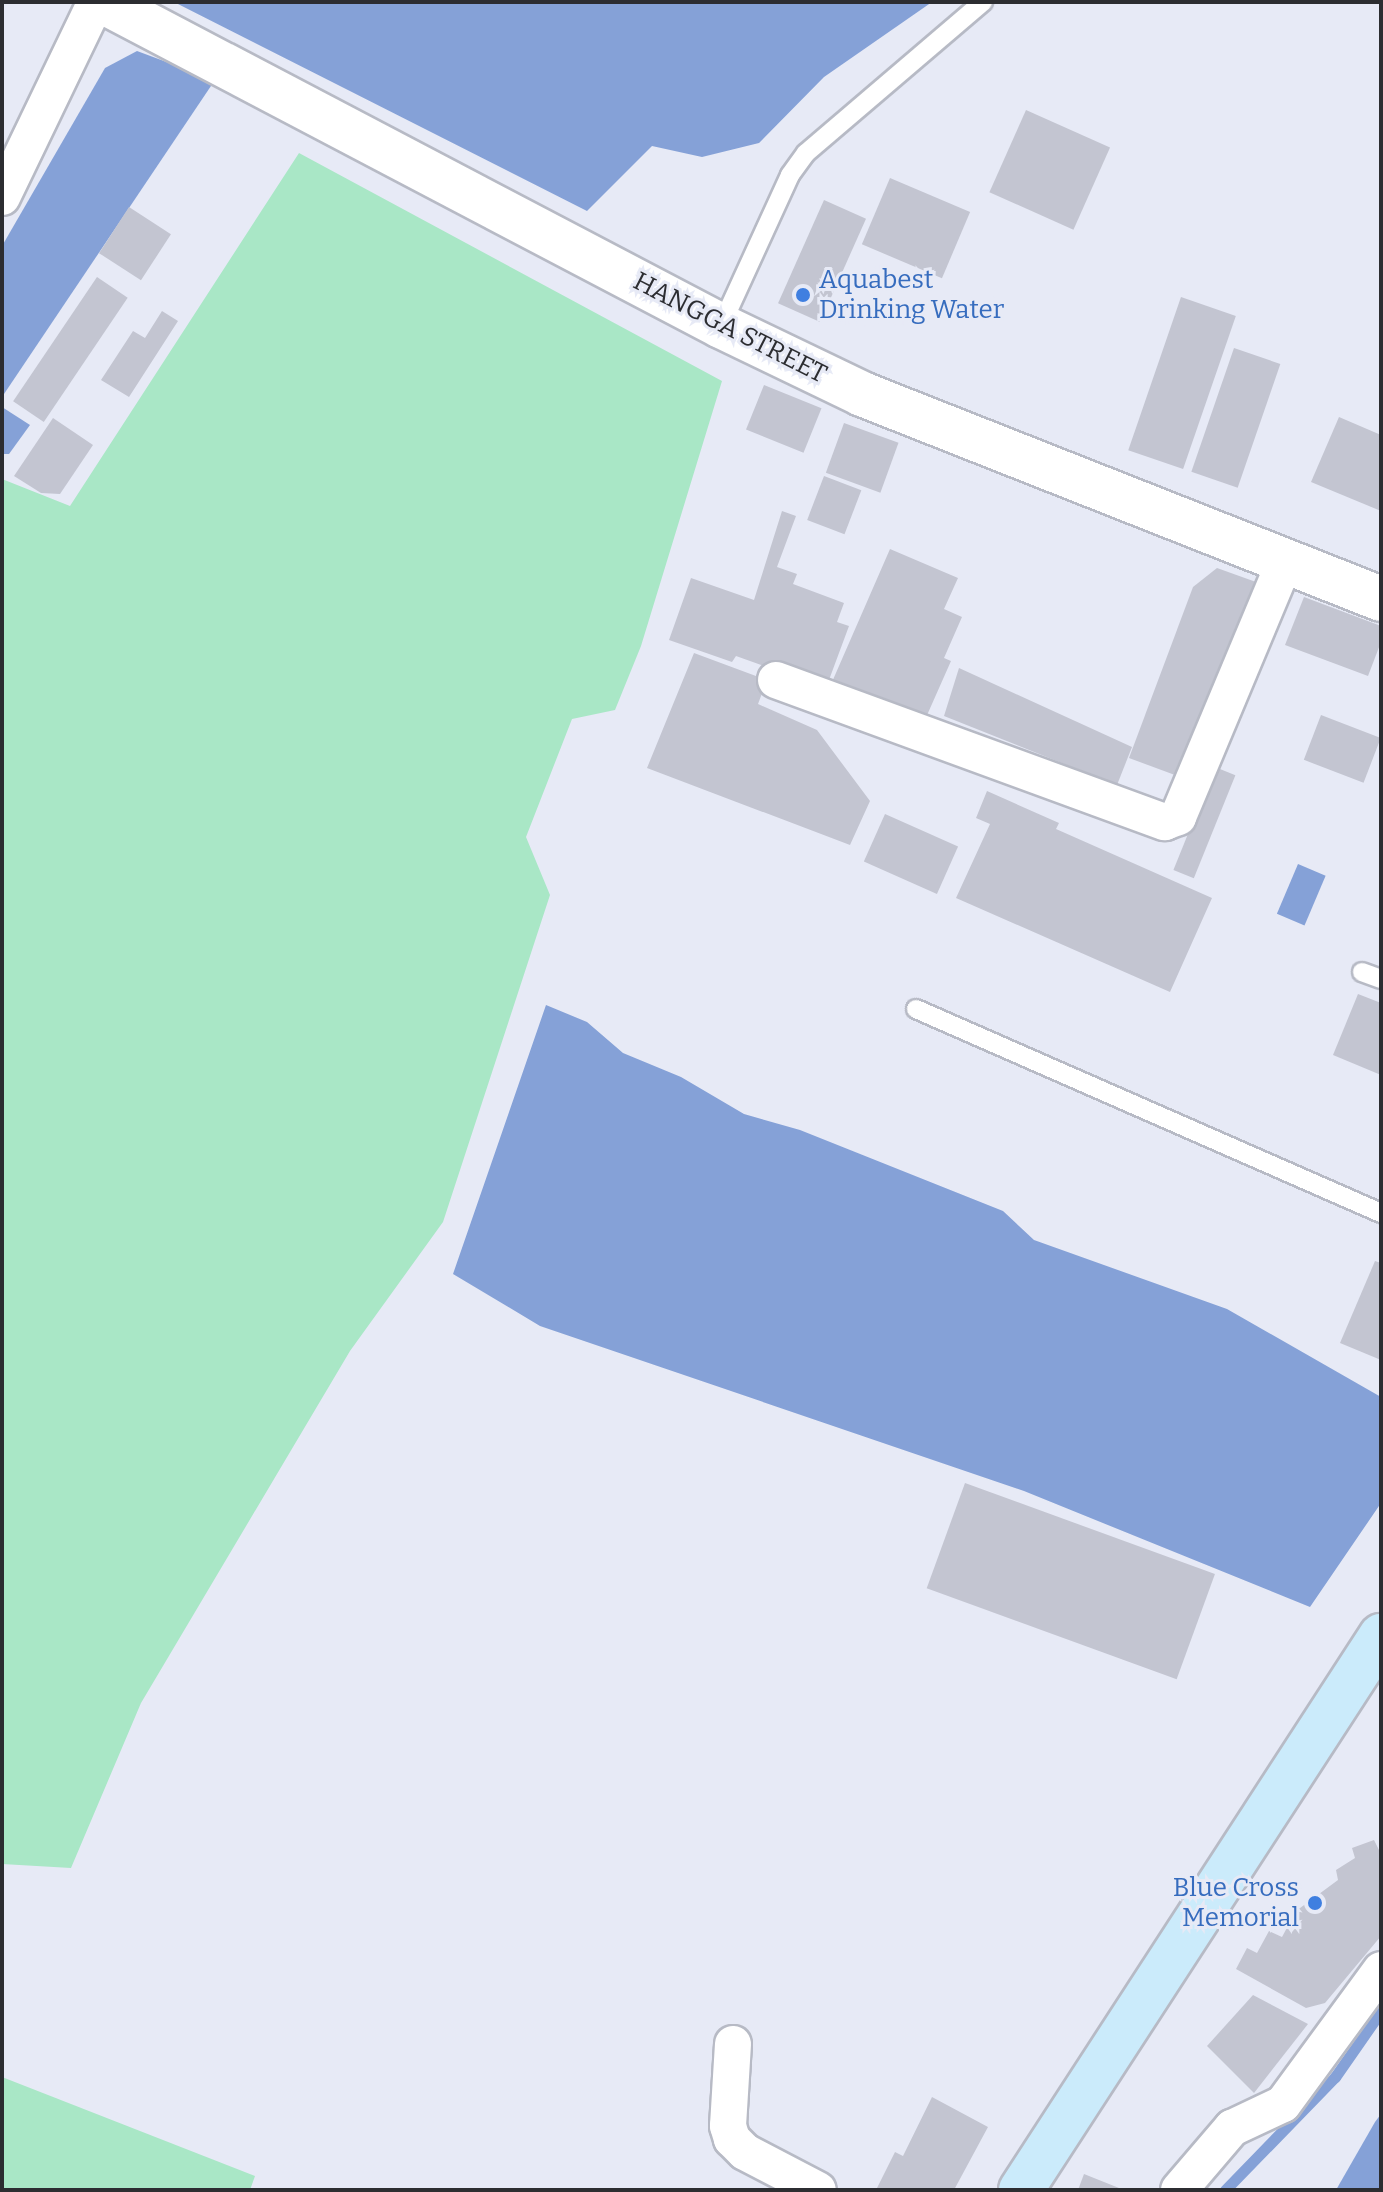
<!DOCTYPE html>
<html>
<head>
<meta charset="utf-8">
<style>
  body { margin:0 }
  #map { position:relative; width:1383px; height:2192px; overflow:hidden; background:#e7eaf6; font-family:Bitter,serif }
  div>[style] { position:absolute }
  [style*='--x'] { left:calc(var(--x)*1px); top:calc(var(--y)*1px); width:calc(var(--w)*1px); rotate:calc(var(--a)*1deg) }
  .green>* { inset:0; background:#a9e7c6 }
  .water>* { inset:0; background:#85a1d7; transform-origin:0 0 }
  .stream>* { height:11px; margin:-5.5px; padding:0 5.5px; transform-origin:5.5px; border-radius:5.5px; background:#85a1d7 }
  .building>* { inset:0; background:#c3c5d1; transform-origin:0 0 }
  .roads { filter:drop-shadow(2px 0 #b7bac5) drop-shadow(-2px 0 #b7bac5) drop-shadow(0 2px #b7bac5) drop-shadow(0 -2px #b7bac5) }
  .service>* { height:18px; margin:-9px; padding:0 9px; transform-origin:9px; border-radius:9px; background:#fff }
  .minor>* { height:36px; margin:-18px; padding:0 18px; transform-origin:18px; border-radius:18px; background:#fff }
  .tertiary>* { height:44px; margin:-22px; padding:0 22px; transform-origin:22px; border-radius:22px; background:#fff }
  .secondary>* { height:44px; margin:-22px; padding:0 22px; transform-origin:22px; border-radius:22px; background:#cbebfb }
  .dots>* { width:22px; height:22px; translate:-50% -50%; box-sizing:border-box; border:4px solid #e7eaf6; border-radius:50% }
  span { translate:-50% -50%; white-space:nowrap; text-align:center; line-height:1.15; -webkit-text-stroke:6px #e7eaf6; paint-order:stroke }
  .shop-label { font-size:26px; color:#366cbe }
  .left { translate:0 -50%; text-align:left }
  .right { translate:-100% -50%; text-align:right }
  .street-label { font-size:26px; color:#2c2d31 }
  .frame { position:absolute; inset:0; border:4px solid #2c2d31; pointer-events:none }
</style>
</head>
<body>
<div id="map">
  <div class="green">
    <i style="clip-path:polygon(299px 153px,722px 381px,641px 646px,615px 710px,572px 719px,526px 837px,550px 895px,443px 1222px,350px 1351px,141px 1703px,71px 1868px,2px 1864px,2px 479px,70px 506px)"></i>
    <i style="clip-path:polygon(2px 2077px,255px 2176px,250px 2190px,2px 2190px)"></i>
  </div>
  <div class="water">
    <i style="clip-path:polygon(174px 2px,932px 2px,824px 77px,759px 143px,702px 157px,652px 146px,587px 211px)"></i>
    <i style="clip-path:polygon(137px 51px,215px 80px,2px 397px,2px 246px,105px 68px)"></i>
    <i style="clip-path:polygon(2px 407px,30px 425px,9px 454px,2px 454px)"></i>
    <i style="left:1298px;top:864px;width:30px;height:54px;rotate:23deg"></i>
    <i style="clip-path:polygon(546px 1005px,587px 1022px,623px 1053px,681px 1077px,744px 1114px,800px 1130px,1003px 1211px,1034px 1240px,1227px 1309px,1381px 1397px,1381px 1503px,1310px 1607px,1024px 1491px,540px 1326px,453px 1274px)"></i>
    <i style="clip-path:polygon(1381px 2114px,1381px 2190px,1336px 2190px,1375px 2122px)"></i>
  </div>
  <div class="stream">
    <i style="--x:1225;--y:2190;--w:158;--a:-45.8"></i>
    <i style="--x:1335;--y:2077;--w:80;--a:-55.1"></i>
  </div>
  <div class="building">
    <i style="left:1026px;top:110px;width:92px;height:90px;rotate:24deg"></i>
    <i style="left:890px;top:178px;width:87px;height:72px;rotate:23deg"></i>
    <i style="left:824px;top:200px;width:46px;height:113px;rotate:24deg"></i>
    <i style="left:129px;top:207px;width:50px;height:55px;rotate:33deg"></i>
    <i style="left:97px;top:277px;width:37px;height:150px;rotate:34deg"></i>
    <i style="left:1181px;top:297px;width:58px;height:162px;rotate:19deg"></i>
    <i style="clip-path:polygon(162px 311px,178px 321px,129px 397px,101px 380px,133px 331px,145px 338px)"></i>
    <i style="left:1234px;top:348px;width:49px;height:131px;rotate:19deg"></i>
    <i style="left:764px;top:385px;width:62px;height:48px;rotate:22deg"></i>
    <i style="clip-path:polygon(1339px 417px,1381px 435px,1381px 511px,1311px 482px)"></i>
    <i style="clip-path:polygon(53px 418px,93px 445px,60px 494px,41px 493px,14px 476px)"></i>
    <i style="left:844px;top:423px;width:58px;height:53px;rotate:20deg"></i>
    <i style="left:824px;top:476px;width:40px;height:47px;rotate:21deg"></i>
    <i style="clip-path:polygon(782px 511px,796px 516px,777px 567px,797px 574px,793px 584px,844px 603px,837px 622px,849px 626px,826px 688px,736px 656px,732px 662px,669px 640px,691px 578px,754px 600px)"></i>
    <i style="clip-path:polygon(890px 549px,958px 578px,944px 609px,962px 617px,944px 658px,951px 661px,924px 722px,832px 682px)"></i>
    <i style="clip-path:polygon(1217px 568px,1256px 582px,1183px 778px,1129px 758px,1193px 587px)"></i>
    <i style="clip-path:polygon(1304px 597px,1381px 626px,1381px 642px,1368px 676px,1285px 645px)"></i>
    <i style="clip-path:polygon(694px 653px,767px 680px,758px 704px,817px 730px,870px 801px,850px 845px,647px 768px)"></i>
    <i style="clip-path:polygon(959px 668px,1132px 747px,1117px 785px,944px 716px)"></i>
    <i style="left:1321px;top:715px;width:64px;height:48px;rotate:21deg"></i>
    <i style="left:1215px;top:767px;width:22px;height:111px;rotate:22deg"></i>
    <i style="clip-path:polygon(987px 791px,1059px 823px,1056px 829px,1212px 898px,1170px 992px,956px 898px,990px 824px,976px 818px)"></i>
    <i style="left:885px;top:814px;width:80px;height:52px;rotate:24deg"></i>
    <i style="clip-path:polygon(1358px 994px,1381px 1003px,1381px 1075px,1333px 1055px)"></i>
    <i style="clip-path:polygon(1375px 1261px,1381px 1263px,1381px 1360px,1340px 1343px)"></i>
    <i style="left:965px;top:1483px;width:266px;height:112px;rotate:20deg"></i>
    <i style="clip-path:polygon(1374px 1840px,1381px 1854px,1381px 1936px,1325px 2003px,1306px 2008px,1236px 1969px,1247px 1948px,1257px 1953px,1269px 1931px,1282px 1937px,1296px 1911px,1338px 1880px,1336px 1870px,1355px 1858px,1352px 1848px)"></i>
    <i style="clip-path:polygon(1253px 1995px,1308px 2024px,1254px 2093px,1207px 2046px)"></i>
    <i style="clip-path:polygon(932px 2097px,988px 2127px,954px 2190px,876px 2190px,895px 2152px,903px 2156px)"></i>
    <i style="clip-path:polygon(1084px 2174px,1124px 2190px,1078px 2190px)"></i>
  </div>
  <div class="roads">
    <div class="service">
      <i style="--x:721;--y:326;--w:166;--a:-65.4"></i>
      <i style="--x:790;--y:175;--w:27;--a:-54"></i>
      <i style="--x:806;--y:153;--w:233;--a:-40.5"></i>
      <i style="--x:1362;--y:972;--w:20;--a:20"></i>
      <i style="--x:916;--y:1009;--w:508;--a:23.69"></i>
    </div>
    <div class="minor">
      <i style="--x:2;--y:197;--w:216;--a:-64.3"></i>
      <i style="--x:776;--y:680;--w:414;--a:20.1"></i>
      <i style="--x:1165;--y:822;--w:14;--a:-21"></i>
      <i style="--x:1178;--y:817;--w:275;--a:-67.3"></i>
      <i style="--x:733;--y:2044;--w:82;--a:93.5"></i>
      <i style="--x:728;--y:2126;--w:14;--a:73"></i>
      <i style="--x:732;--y:2139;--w:18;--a:45"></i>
      <i style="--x:745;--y:2152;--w:82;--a:27.5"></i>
      <i style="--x:1179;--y:2190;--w:82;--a:-49.5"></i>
      <i style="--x:1232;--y:2128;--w:56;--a:-25.2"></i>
      <i style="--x:1283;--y:2104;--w:166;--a:-53.8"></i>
    </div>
    <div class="tertiary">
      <i style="--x:104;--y:2;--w:697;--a:27.7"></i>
      <i style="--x:721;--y:326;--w:157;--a:25.7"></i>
      <i style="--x:862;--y:394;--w:558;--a:21.55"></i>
    </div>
    <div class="secondary">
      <i style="--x:1021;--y:2190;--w:661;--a:-56.98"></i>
    </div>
  </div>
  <div class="dots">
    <i style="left:803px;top:295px;background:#3f7fe0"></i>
    <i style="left:1315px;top:1903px;background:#3f7fe0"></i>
  </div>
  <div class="shop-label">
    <span class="left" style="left:819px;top:295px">Aquabest<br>Drinking Water</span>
    <span class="right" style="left:1299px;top:1903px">Blue Cross<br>Memorial</span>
  </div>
  <div class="street-label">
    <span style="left:730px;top:328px;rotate:27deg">HANGGA STREET</span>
  </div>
  <div class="frame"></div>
</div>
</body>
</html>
